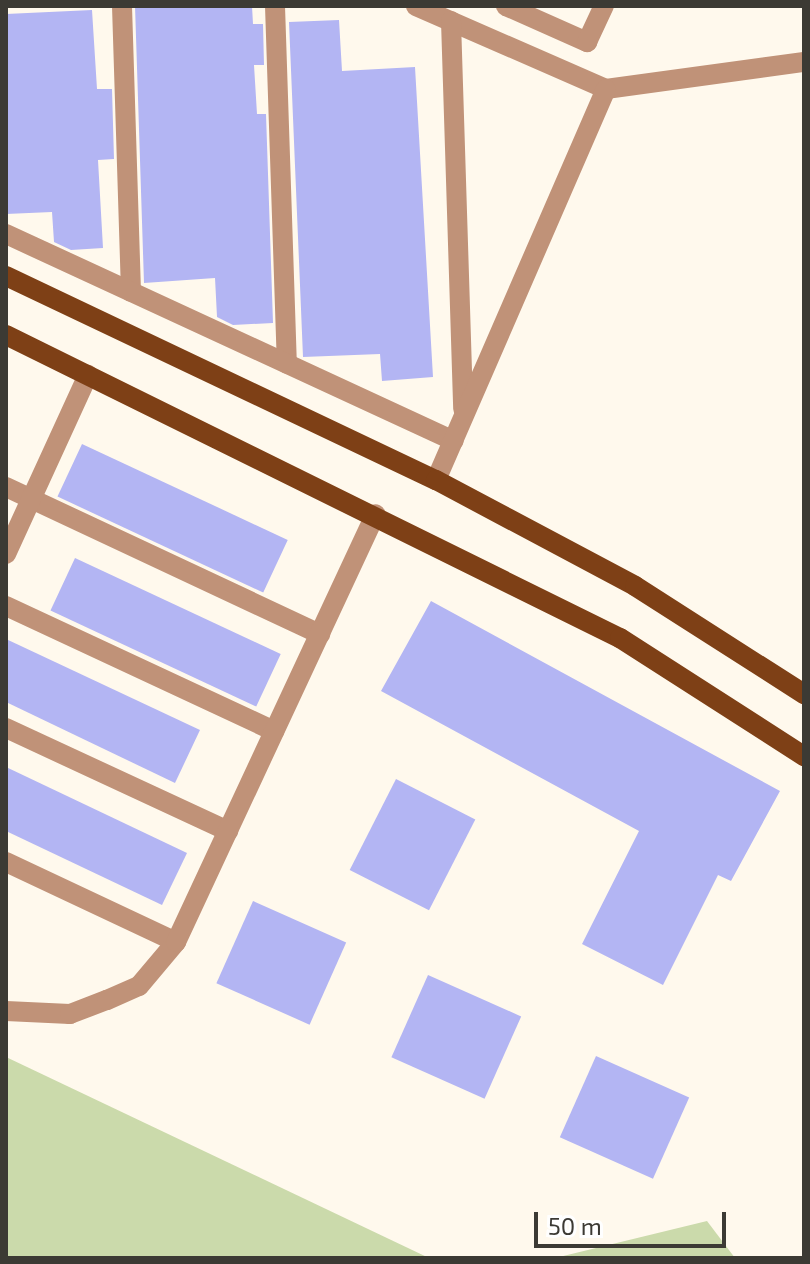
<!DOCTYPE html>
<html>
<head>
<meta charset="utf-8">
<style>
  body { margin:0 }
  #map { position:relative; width:810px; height:1264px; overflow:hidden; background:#fff9ed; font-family:"Exo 2",sans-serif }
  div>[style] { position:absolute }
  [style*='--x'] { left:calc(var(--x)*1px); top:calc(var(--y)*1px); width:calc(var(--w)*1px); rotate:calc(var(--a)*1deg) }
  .green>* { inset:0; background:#cbdaab }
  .building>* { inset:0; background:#b3b5f3; transform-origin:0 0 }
  .minor>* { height:20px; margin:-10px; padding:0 10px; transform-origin:10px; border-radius:10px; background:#c09278 }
  .major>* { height:20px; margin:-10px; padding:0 10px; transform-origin:10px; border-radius:10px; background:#7e4016 }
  span { translate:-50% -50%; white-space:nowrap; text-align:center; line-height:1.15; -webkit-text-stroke:6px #fff; paint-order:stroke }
  .frame { position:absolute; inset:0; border:8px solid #3c3a34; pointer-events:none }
  .scale { position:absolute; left:534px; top:1212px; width:192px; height:36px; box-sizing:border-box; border:4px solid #3c3a34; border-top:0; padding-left:10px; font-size:24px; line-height:28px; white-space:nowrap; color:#3c3a34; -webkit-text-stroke:6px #fff; paint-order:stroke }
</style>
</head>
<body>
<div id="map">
  <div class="green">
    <i style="clip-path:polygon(6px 1057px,429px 1258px,6px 1258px)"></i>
    <i style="clip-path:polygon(707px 1221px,735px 1258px,555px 1258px)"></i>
  </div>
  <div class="building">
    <i style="clip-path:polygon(135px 6px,252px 6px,253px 24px,263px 24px,264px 65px,254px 65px,257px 114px,266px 114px,273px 323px,233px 325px,217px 317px,215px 278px,144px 283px)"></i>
    <i style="clip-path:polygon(92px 10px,97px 89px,112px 89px,114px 159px,98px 160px,103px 248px,71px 250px,54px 242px,52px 212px,6px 214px,6px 14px)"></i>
    <i style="clip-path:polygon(339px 20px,342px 71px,415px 67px,433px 377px,382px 381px,380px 354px,303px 357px,289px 22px)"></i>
    <i style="left:82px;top:444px;width:227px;height:58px;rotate:25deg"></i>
    <i style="left:75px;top:558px;width:227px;height:58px;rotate:25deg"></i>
    <i style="clip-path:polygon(431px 601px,780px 791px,731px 881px,718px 875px,663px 985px,582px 944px,639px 831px,381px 691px)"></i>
    <i style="clip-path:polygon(6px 639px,200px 730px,175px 783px,6px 702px)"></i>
    <i style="clip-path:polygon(6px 767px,187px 853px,162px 905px,6px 831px)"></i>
    <i style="left:396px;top:779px;width:89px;height:102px;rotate:27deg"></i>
    <i style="left:253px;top:901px;width:102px;height:90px;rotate:24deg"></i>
    <i style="left:428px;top:975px;width:102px;height:90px;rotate:24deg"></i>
    <i style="left:596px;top:1056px;width:102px;height:89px;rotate:24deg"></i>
  </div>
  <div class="minor">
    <i style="--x:122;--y:6;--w:286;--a:88.2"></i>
    <i style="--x:275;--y:6;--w:358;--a:88.1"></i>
    <i style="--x:416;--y:6;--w:207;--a:23.6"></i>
    <i style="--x:606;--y:89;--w:200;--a:-7.8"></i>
    <i style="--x:506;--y:6;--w:89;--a:24"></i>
    <i style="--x:587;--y:42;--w:40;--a:-65"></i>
    <i style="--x:451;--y:21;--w:388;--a:88.2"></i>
    <i style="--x:6;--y:234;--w:493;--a:24.8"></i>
    <i style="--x:436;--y:480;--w:426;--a:-66.5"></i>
    <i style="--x:6;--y:487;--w:347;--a:25.1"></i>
    <i style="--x:6;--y:554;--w:197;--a:-65.4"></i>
    <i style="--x:6;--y:606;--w:296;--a:25"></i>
    <i style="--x:6;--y:728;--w:245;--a:24.9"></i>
    <i style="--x:6;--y:862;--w:188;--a:25.2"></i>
    <i style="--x:6;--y:1011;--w:64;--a:2.7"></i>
    <i style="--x:70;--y:1014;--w:40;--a:-21"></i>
    <i style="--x:107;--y:1000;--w:35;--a:-24"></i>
    <i style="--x:139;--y:986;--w:57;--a:-49.9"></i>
    <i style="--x:176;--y:942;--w:472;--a:-65"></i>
  </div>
  <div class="major">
    <i style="--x:6;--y:276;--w:476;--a:25.4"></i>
    <i style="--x:436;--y:480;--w:225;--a:28"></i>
    <i style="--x:635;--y:586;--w:201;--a:32.6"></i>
    <i style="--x:6;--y:335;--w:685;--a:26.27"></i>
    <i style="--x:620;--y:638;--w:219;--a:32.7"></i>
  </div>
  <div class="frame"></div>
  <div class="scale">50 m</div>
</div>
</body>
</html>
